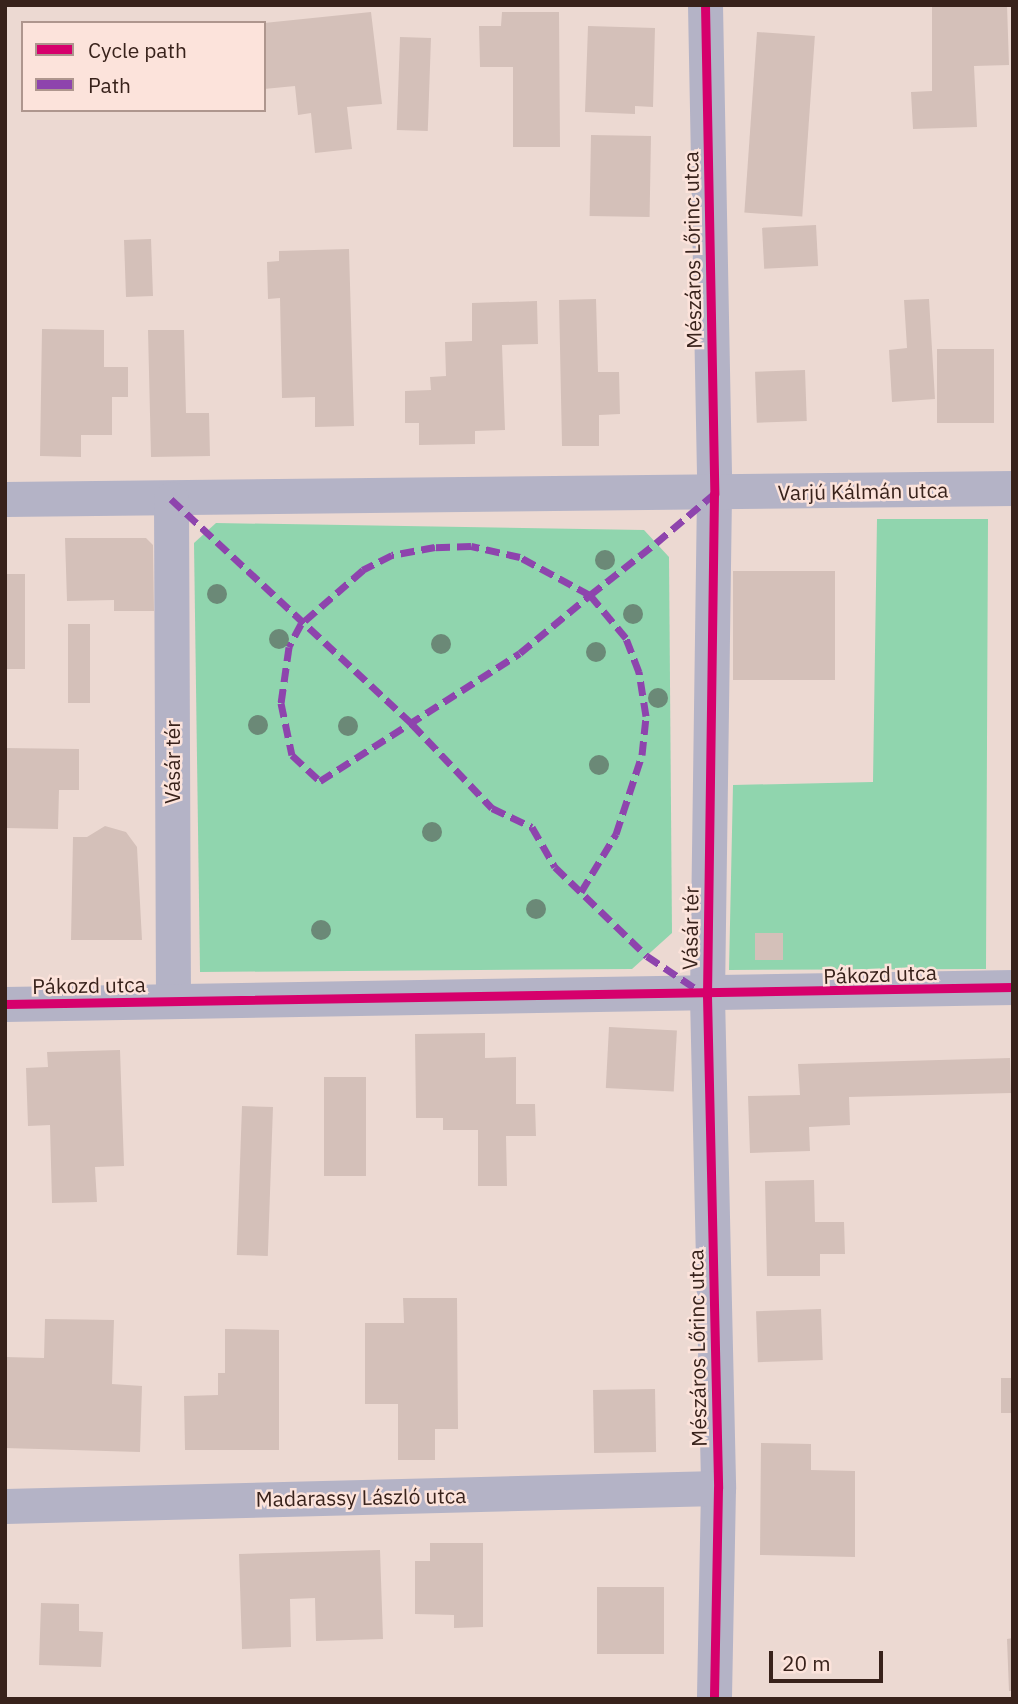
<!DOCTYPE html>
<html>
<head>
<meta charset="utf-8">
<style>
  body { margin:0 }
  #map { position:relative; width:1018px; height:1704px; overflow:hidden; background:#ecd9d2; font-family:"IBM Plex Sans",sans-serif }
  div>[style] { position:absolute }
  [style*='--x'] { left:calc(var(--x)*1px); top:calc(var(--y)*1px); width:calc(var(--w)*1px); rotate:calc(var(--a)*1deg) }
  .green>* { inset:0; background:#90d5ae }
  .building>* { inset:0; background:#d4c0b9; transform-origin:0 0 }
  .street>* { height:35px; margin:-17.5px; padding:0 17.5px; transform-origin:17.5px; border-radius:17.5px; background:#b4b3c6 }
  .quiet>* { height:7px; margin-top:-3.5px; transform-origin:0; background:repeating-linear-gradient(90deg,#8e44ad 0 14px,transparent 0 21px) }
  .cycleway>* { height:9px; margin:-4.5px; padding:0 4.5px; transform-origin:4.5px; border-radius:4.5px; background:#d6006c }
  .trees>* { width:20px; height:20px; margin:-10px; border-radius:50%; background:#6b8977 }
  span { translate:-50% -50%; white-space:nowrap; text-align:center; line-height:1.15; -webkit-text-stroke:5px #fce3db; paint-order:stroke }
  .street-label { font-size:21px; color:#38221b }
  .frame { position:absolute; inset:0; border:7px solid #38221b; pointer-events:none }
  .legend { position:absolute; left:21px; top:21px; width:245px; height:91px; box-sizing:border-box; background:#fce3db; border:2px solid #ae968e; margin:0; padding:9px 12px; list-style:none; font-size:21px; color:#38221b }
  .legend li { display:flex; align-items:center; gap:14px; height:35px }
  .legend b { width:35px; border:2px solid #ae968e }
  .scale { position:absolute; left:769px; top:1651px; width:114px; height:32px; box-sizing:border-box; border:4px solid #38221b; border-top:0; padding-left:9px; font-size:21px; line-height:24px; white-space:nowrap; color:#38221b; -webkit-text-stroke:5px #fce3db; paint-order:stroke }
</style>
</head>
<body>
<div id="map">
  <div class="green">
    <i style="clip-path:polygon(877px 519px,988px 519px,986px 969px,729px 970px,733px 785px,873px 782px)"></i>
    <i style="clip-path:polygon(216px 523px,644px 530px,669px 557px,672px 933px,632px 969px,200px 972px,194px 543px)"></i>
  </div>
  <div class="building">
    <i style="clip-path:polygon(1007px 5px,1009px 65px,974px 66px,977px 127px,913px 129px,911px 92px,932px 91px,932px 6px)"></i>
    <i style="clip-path:polygon(371px 12px,382px 104px,347px 107px,352px 149px,315px 153px,311px 113px,298px 115px,295px 86px,264px 89px,264px 23px)"></i>
    <i style="clip-path:polygon(502px 12px,559px 12px,560px 147px,513px 147px,513px 67px,480px 67px,479px 26px,501px 26px)"></i>
    <i style="clip-path:polygon(588px 26px,655px 28px,653px 107px,635px 106px,635px 114px,585px 112px)"></i>
    <i style="left:757px;top:32px;width:58px;height:181px;rotate:4deg"></i>
    <i style="left:400px;top:37px;width:31px;height:93px;rotate:2deg"></i>
    <i style="left:591px;top:135px;width:60px;height:81px;rotate:1deg"></i>
    <i style="left:816px;top:225px;width:41px;height:54px;rotate:87deg"></i>
    <i style="left:151px;top:239px;width:57px;height:27px;rotate:88deg"></i>
    <i style="clip-path:polygon(349px 249px,354px 426px,315px 427px,315px 397px,282px 398px,280px 298px,268px 299px,267px 262px,279px 261px,279px 251px)"></i>
    <i style="clip-path:polygon(596px 299px,598px 372px,619px 372px,620px 414px,599px 415px,599px 446px,562px 446px,559px 300px)"></i>
    <i style="clip-path:polygon(929px 299px,935px 399px,892px 402px,889px 350px,907px 348px,904px 300px)"></i>
    <i style="clip-path:polygon(537px 301px,538px 344px,502px 345px,505px 430px,475px 431px,475px 444px,419px 445px,419px 423px,405px 423px,405px 391px,431px 390px,430px 377px,446px 376px,445px 342px,472px 341px,472px 303px)"></i>
    <i style="clip-path:polygon(42px 329px,104px 330px,104px 367px,128px 367px,128px 397px,112px 397px,112px 435px,81px 435px,81px 457px,40px 456px)"></i>
    <i style="clip-path:polygon(148px 330px,184px 330px,186px 413px,209px 413px,210px 456px,151px 457px)"></i>
    <i style="left:937px;top:349px;width:57px;height:74px"></i>
    <i style="left:805px;top:370px;width:51px;height:50px;rotate:88deg"></i>
    <i style="clip-path:polygon(65px 538px,146px 538px,153px 545px,154px 611px,114px 611px,114px 600px,67px 601px)"></i>
    <i style="left:733px;top:571px;width:102px;height:109px"></i>
    <i style="left:5px;top:574px;width:20px;height:95px"></i>
    <i style="left:68px;top:624px;width:22px;height:79px"></i>
    <i style="clip-path:polygon(5px 748px,79px 749px,79px 790px,59px 790px,58px 829px,5px 828px)"></i>
    <i style="clip-path:polygon(105px 826px,126px 832px,137px 847px,142px 940px,71px 940px,73px 837px,87px 837px)"></i>
    <i style="left:755px;top:933px;width:28px;height:27px"></i>
    <i style="left:609px;top:1027px;width:68px;height:61px;rotate:3deg"></i>
    <i style="clip-path:polygon(485px 1033px,485px 1058px,516px 1057px,516px 1104px,535px 1104px,536px 1136px,506px 1136px,507px 1186px,478px 1186px,478px 1130px,443px 1130px,443px 1118px,416px 1118px,415px 1034px)"></i>
    <i style="clip-path:polygon(120px 1050px,124px 1166px,95px 1167px,97px 1202px,52px 1203px,50px 1125px,28px 1126px,26px 1068px,48px 1067px,47px 1052px)"></i>
    <i style="clip-path:polygon(1010px 1058px,1011px 1093px,849px 1097px,850px 1125px,809px 1127px,810px 1151px,750px 1153px,748px 1096px,800px 1095px,798px 1064px)"></i>
    <i style="left:324px;top:1077px;width:42px;height:99px"></i>
    <i style="left:242px;top:1106px;width:31px;height:149px;rotate:2deg"></i>
    <i style="clip-path:polygon(814px 1180px,815px 1222px,844px 1222px,845px 1254px,820px 1254px,820px 1276px,767px 1276px,765px 1181px)"></i>
    <i style="clip-path:polygon(403px 1298px,457px 1298px,458px 1429px,435px 1429px,435px 1460px,398px 1460px,398px 1404px,365px 1404px,365px 1323px,404px 1323px)"></i>
    <i style="left:821px;top:1309px;width:51px;height:65px;rotate:88deg"></i>
    <i style="clip-path:polygon(45px 1319px,114px 1320px,112px 1384px,142px 1386px,140px 1452px,5px 1448px,5px 1357px,44px 1358px)"></i>
    <i style="clip-path:polygon(225px 1329px,279px 1330px,279px 1450px,185px 1450px,184px 1396px,218px 1395px,218px 1373px,225px 1373px)"></i>
    <i style="left:1001px;top:1378px;width:12px;height:35px"></i>
    <i style="left:655px;top:1389px;width:63px;height:62px;rotate:89deg"></i>
    <i style="clip-path:polygon(761px 1443px,811px 1444px,811px 1470px,855px 1471px,855px 1557px,760px 1555px)"></i>
    <i style="clip-path:polygon(430px 1543px,483px 1543px,483px 1627px,454px 1628px,454px 1615px,415px 1614px,415px 1561px,430px 1561px)"></i>
    <i style="clip-path:polygon(380px 1550px,383px 1639px,316px 1641px,315px 1598px,290px 1599px,291px 1647px,242px 1649px,239px 1554px)"></i>
    <i style="left:597px;top:1587px;width:67px;height:67px"></i>
    <i style="clip-path:polygon(41px 1603px,79px 1604px,79px 1631px,103px 1632px,101px 1667px,39px 1665px)"></i>
    <i style="clip-path:polygon(1013px 1638px,1013px 1691px,1009px 1691px,1007px 1639px)"></i>
  </div>
  <div class="street">
    <i style="--x:705;--y:5;--w:489;--a:88.9"></i>
    <i style="--x:714;--y:494;--w:502;--a:90.8"></i>
    <i style="--x:707;--y:996;--w:492;--a:88.7"></i>
    <i style="--x:718;--y:1488;--w:211;--a:91.1"></i>
    <i style="--x:5;--y:499;--w:1008;--a:-0.63"></i>
    <i style="--x:171;--y:499;--w:502;--a:89.77"></i>
    <i style="--x:5;--y:1004;--w:1008;--a:-0.97"></i>
    <i style="--x:5;--y:1506;--w:713;--a:-1.45"></i>
  </div>
  <div class="quiet">
    <i style="--x:171;--y:499;--w:330;--a:43"></i>
    <i style="--x:412;--y:724;--w:116;--a:46.4"></i>
    <i style="--x:492;--y:808;--w:44;--a:25.4"></i>
    <i style="--x:532;--y:827;--w:46;--a:60.1"></i>
    <i style="--x:555;--y:867;--w:128;--a:44.1"></i>
    <i style="--x:647;--y:956;--w:61;--a:33.7"></i>
    <i style="--x:581;--y:892;--w:68;--a:-58.9"></i>
    <i style="--x:616;--y:834;--w:83;--a:-71.8"></i>
    <i style="--x:642;--y:755;--w:39;--a:-84"></i>
    <i style="--x:646;--y:716;--w:45;--a:-99"></i>
    <i style="--x:639;--y:672;--w:36;--a:-111"></i>
    <i style="--x:626;--y:638;--w:56;--a:-129.9"></i>
    <i style="--x:590;--y:595;--w:80;--a:-151.5"></i>
    <i style="--x:520;--y:557;--w:50;--a:-167.3"></i>
    <i style="--x:471;--y:546;--w:36;--a:178"></i>
    <i style="--x:435;--y:547;--w:44;--a:169.5"></i>
    <i style="--x:392;--y:555;--w:33;--a:153"></i>
    <i style="--x:363;--y:570;--w:82;--a:138.9"></i>
    <i style="--x:301;--y:624;--w:26;--a:118"></i>
    <i style="--x:289;--y:647;--w:57;--a:98.1"></i>
    <i style="--x:281;--y:703;--w:53;--a:78.1"></i>
    <i style="--x:292;--y:755;--w:38;--a:43"></i>
    <i style="--x:320;--y:781;--w:237;--a:-32.6"></i>
    <i style="--x:520;--y:653;--w:91;--a:-39.6"></i>
    <i style="--x:590;--y:595;--w:84;--a:-38.2"></i>
    <i style="--x:656;--y:543;--w:76;--a:-40.2"></i>
  </div>
  <div class="cycleway">
    <i style="--x:705;--y:5;--w:489;--a:88.9"></i>
    <i style="--x:714;--y:494;--w:502;--a:90.8"></i>
    <i style="--x:707;--y:996;--w:492;--a:88.7"></i>
    <i style="--x:718;--y:1488;--w:211;--a:91.1"></i>
    <i style="--x:5;--y:1004;--w:1008;--a:-0.97"></i>
  </div>
  <div class="trees">
    <i style="left:605px;top:560px"></i>
    <i style="left:217px;top:594px"></i>
    <i style="left:633px;top:614px"></i>
    <i style="left:279px;top:639px"></i>
    <i style="left:441px;top:644px"></i>
    <i style="left:596px;top:652px"></i>
    <i style="left:658px;top:698px"></i>
    <i style="left:258px;top:725px"></i>
    <i style="left:348px;top:726px"></i>
    <i style="left:599px;top:765px"></i>
    <i style="left:432px;top:832px"></i>
    <i style="left:536px;top:909px"></i>
    <i style="left:321px;top:930px"></i>
  </div>
  <div class="street-label">
    <span style="left:692px;top:250px;rotate:-91deg">Mészáros Lőrinc utca</span>
    <span style="left:863px;top:491px;rotate:-1deg">Varjú Kálmán utca</span>
    <span style="left:172px;top:762px;rotate:-90deg">Vásár tér</span>
    <span style="left:690px;top:928px;rotate:-89deg">Vásár tér</span>
    <span style="left:880px;top:974px;rotate:-2deg">Pákozd utca</span>
    <span style="left:89px;top:985px;rotate:-1deg">Pákozd utca</span>
    <span style="left:697px;top:1348px;rotate:-91deg">Mészáros Lőrinc utca</span>
    <span style="left:361px;top:1497px;rotate:-1deg">Madarassy László utca</span>
  </div>
  <div class="frame"></div>
  <ul class="legend">
  <li><b style="height:9px;background:#d6006c"></b>Cycle path</li>
  <li><b style="height:9px;background:#8e44ad"></b>Path</li>
  </ul>
  <div class="scale">20 m</div>
</div>
</body>
</html>
